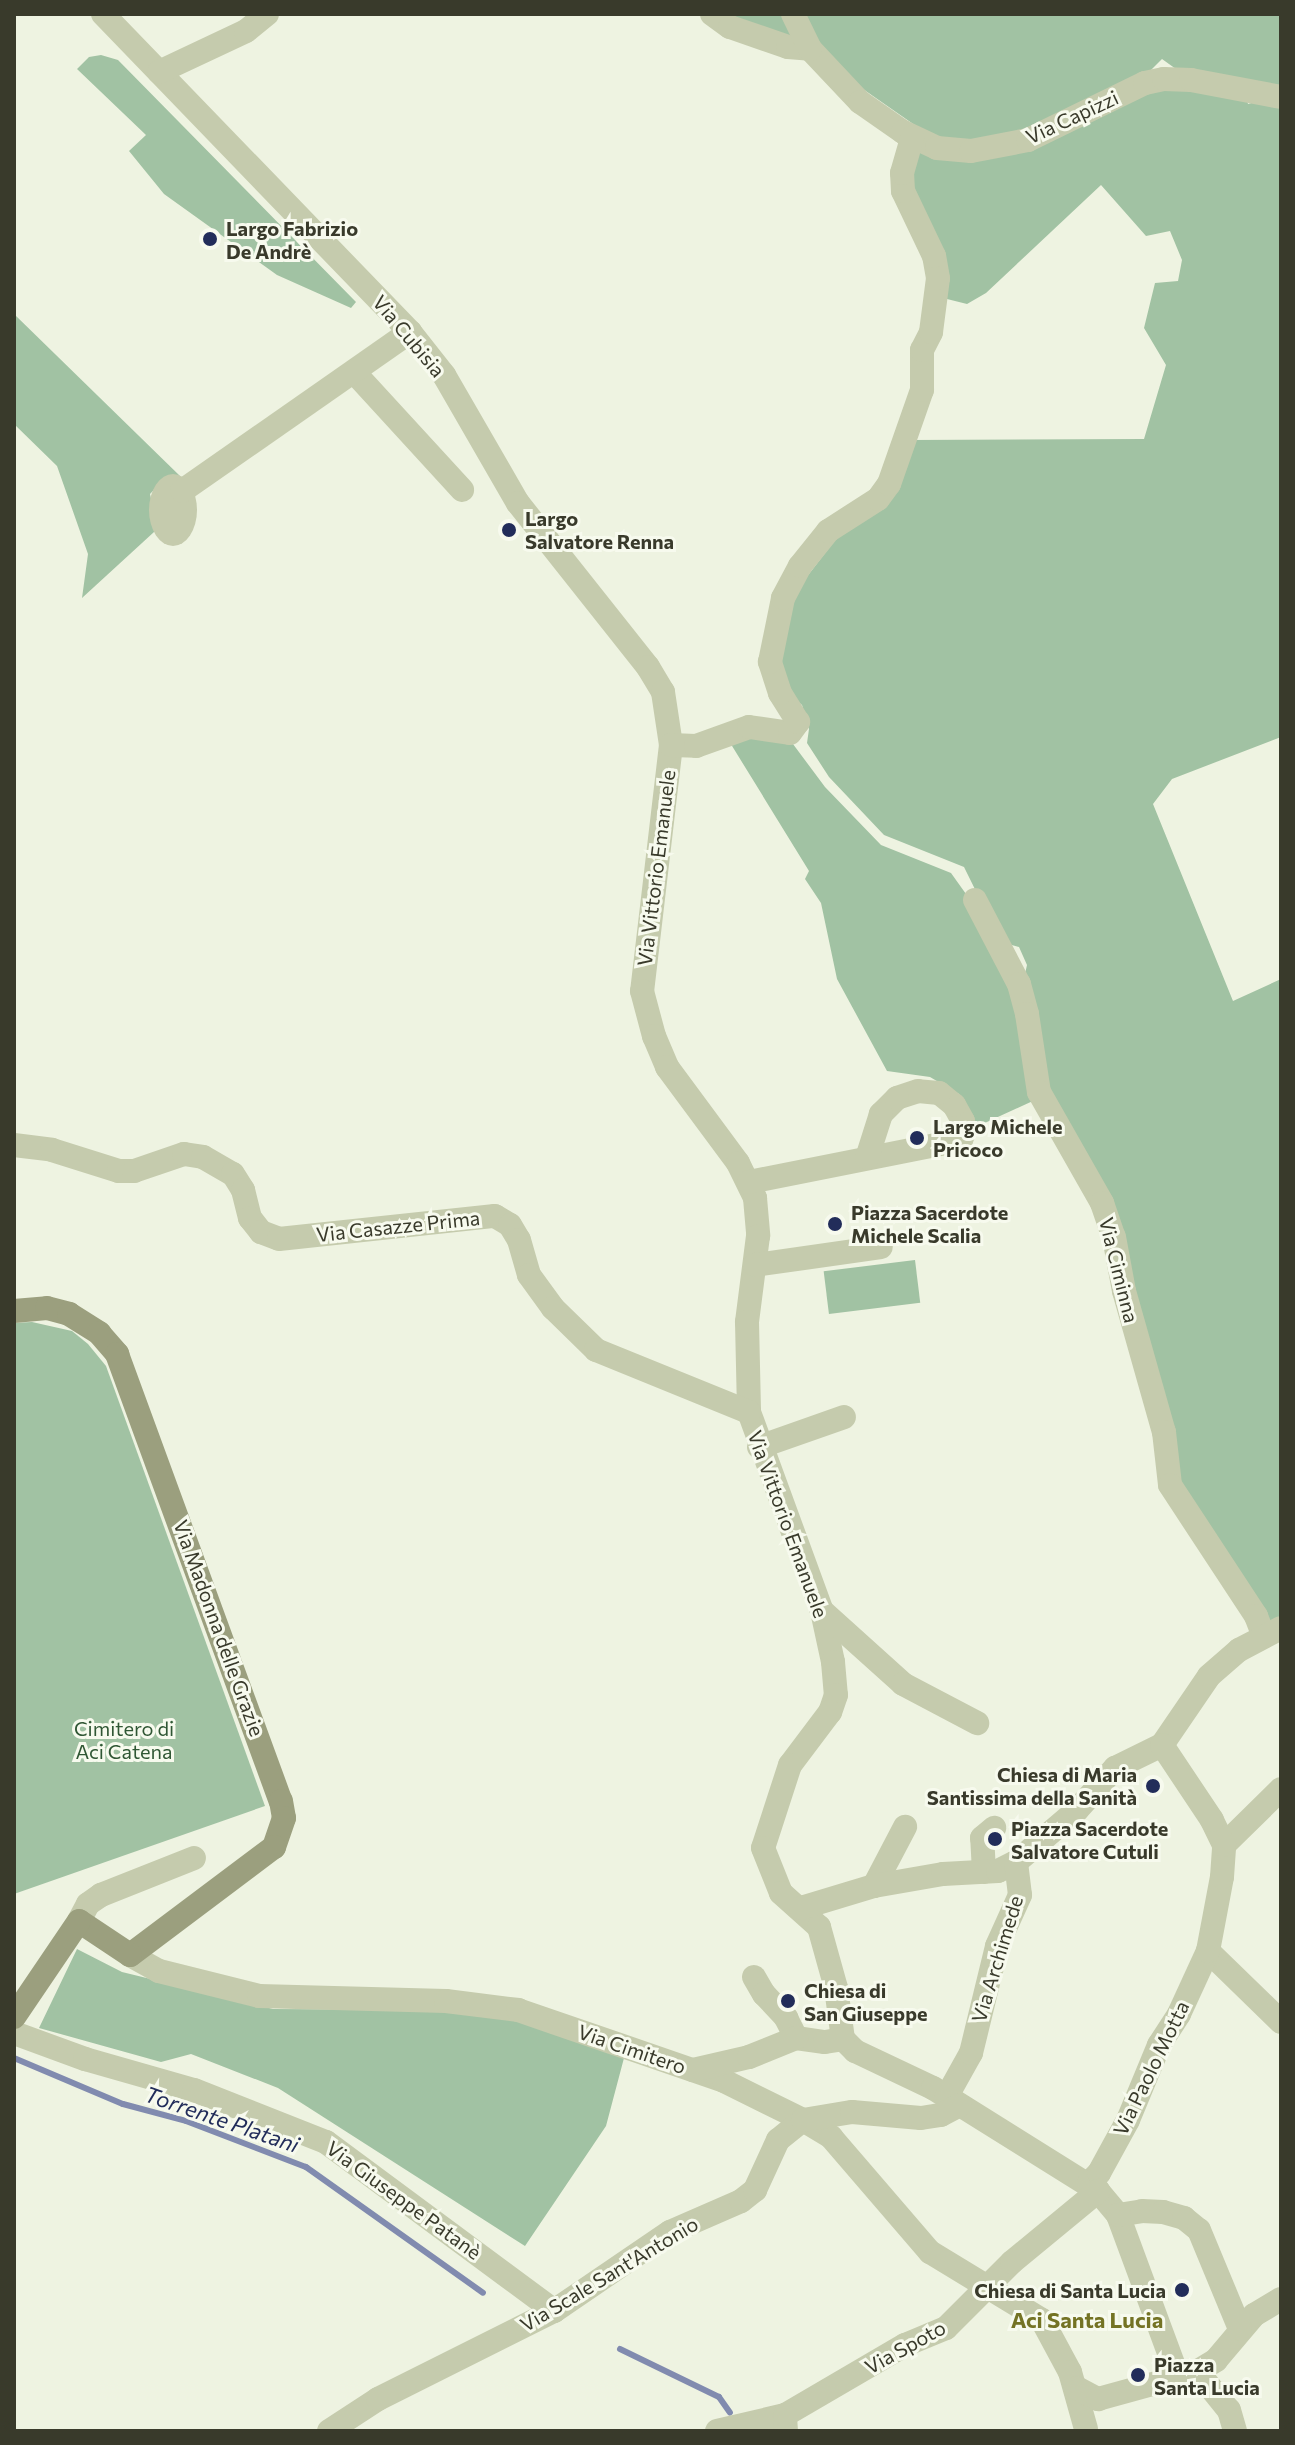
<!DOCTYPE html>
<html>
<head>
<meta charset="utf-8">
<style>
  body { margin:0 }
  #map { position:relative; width:1295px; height:2445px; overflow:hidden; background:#eef3e1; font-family:Commissioner,sans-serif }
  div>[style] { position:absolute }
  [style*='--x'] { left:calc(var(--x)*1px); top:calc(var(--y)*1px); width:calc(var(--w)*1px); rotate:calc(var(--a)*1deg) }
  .green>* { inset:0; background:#a1c2a3; transform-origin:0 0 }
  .stream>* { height:6px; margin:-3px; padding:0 3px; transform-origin:3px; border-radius:3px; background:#818baf }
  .street>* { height:24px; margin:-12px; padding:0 12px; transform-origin:12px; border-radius:12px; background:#c5cbad }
  .street>.ring { margin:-12px; padding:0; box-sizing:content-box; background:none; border:24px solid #c5cbad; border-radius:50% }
  .secondary>* { height:24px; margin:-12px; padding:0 12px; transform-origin:12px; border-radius:12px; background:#9b9f7e }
  .dots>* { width:22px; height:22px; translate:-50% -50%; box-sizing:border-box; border:4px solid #f7faee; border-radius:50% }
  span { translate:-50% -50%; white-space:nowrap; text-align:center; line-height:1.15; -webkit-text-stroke:6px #f7faee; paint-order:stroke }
  .street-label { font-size:20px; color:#393a2b }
  .poi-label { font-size:20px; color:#393a2b; font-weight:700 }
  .left { translate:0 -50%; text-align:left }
  .right { translate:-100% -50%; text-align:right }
  .park-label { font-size:20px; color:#305734 }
  .water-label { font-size:22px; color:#222d5a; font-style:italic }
  .neighbourhood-label { font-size:22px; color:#747324; font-weight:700 }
  .frame { position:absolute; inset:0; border:16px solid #393a2b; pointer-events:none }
</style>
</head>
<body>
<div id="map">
  <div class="green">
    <i style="clip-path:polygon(722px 14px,784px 14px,794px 39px)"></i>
    <i style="clip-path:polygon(800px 14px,1281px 14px,1281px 91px,1183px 74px,1162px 59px,1146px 75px,1025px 135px,939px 142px,840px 73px)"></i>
    <i style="clip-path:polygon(101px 55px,118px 60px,356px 302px,351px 308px,277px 275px,164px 194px,129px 151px,146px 135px,77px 69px,89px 57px)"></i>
    <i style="clip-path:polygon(1154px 87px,1246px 96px,1248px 104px,1265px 99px,1281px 103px,1281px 737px,1172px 779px,1153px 804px,1233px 1001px,1281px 979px,1281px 1622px,1269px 1625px,1180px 1495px,1126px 1279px,1050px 1103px,1023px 983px,1027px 965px,1019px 947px,1001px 942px,964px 867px,884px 835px,829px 777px,807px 743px,809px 729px,802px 705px,782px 688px,778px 669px,789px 600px,912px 440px,1144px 439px,1166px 365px,1144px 328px,1155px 283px,1178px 281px,1182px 260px,1170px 231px,1146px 236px,1101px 185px,986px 293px,967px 304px,943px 298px,909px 187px,917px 149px,948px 155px)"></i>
    <i style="clip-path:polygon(14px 314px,180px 476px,163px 480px,150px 494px,154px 513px,166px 521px,82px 598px,88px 554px,57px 466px,14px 424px)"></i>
    <i style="clip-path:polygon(744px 735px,790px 740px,825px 787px,881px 845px,951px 873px,966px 894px,1015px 990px,1035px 1100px,976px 1127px,959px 1094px,930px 1077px,887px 1071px,837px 979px,821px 903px,805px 879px,809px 871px,729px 741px)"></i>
    <i style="left:915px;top:1260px;width:43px;height:92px;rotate:83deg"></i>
    <i style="clip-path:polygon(32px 1322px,72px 1331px,88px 1344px,106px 1366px,265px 1806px,14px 1894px,14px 1323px)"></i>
    <i style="clip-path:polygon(77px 1949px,122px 1972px,273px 2009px,430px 2010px,514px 2020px,624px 2058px,606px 2126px,525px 2246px,278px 2088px,191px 2054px,161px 2062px,39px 2028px)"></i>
  </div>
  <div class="stream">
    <i style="--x:14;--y:2058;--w:118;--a:22.9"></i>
    <i style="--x:123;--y:2104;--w:65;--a:15.1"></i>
    <i style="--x:186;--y:2121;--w:129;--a:21"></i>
    <i style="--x:306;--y:2167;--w:217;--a:35.4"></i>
    <i style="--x:620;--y:2349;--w:110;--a:25.9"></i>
    <i style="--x:719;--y:2397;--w:19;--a:55"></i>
  </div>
  <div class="street">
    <i style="--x:103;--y:14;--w:442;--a:46"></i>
    <i style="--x:410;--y:332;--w:55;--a:51.7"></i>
    <i style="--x:444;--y:375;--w:148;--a:60"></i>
    <i style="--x:518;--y:503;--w:209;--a:51.6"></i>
    <i style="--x:648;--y:667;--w:29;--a:59"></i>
    <i style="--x:663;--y:692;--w:54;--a:81.4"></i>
    <i style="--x:671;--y:745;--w:248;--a:96.7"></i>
    <i style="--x:642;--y:991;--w:47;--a:75.1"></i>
    <i style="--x:654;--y:1036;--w:34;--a:67"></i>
    <i style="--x:667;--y:1067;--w:119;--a:53.5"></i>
    <i style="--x:738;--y:1163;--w:39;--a:64"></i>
    <i style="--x:755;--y:1198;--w:38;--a:85"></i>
    <i style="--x:758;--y:1236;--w:87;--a:97.3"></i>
    <i style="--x:747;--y:1322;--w:90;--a:88.7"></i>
    <i style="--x:749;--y:1412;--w:212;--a:69.9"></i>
    <i style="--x:822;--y:1611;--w:52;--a:77.8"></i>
    <i style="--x:833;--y:1662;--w:33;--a:85"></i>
    <i style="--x:836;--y:1695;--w:18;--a:109"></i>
    <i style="--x:830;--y:1712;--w:66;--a:127"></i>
    <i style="--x:790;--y:1765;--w:87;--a:108"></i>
    <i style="--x:763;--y:1848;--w:48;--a:68.2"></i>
    <i style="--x:781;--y:1893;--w:51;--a:41.8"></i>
    <i style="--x:819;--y:1927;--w:63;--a:74.4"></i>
    <i style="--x:836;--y:1988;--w:51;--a:82.2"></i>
    <i style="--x:843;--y:2039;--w:17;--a:45"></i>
    <i style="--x:855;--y:2051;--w:86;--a:25.4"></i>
    <i style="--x:933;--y:2088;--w:195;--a:32"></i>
    <i style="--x:1098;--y:2191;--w:31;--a:50"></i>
    <i style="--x:1118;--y:2215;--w:173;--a:69.7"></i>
    <i style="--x:1178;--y:2377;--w:15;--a:-11"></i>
    <i style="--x:1193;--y:2374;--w:27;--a:-31"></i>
    <i style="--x:1216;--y:2360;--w:59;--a:-49.8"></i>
    <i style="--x:1254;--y:2315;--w:31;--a:-31"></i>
    <i style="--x:712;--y:14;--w:22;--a:36"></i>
    <i style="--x:730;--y:27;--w:61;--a:19"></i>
    <i style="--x:788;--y:47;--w:22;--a:5"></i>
    <i style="--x:810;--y:49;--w:73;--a:46.7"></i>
    <i style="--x:860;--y:102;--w:52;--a:34.9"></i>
    <i style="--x:903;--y:132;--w:38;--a:25"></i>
    <i style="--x:937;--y:148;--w:34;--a:5"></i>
    <i style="--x:971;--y:151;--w:58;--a:-10.9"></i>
    <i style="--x:1028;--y:140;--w:130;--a:-26"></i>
    <i style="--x:1145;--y:83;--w:19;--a:-12"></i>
    <i style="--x:1164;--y:79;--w:27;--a:2"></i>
    <i style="--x:1191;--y:80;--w:92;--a:10.7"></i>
    <i style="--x:793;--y:14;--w:39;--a:64"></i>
    <i style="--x:159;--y:72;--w:96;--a:-25.2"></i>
    <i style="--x:246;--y:31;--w:27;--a:-39"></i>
    <i style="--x:354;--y:372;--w:160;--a:47.5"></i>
    <i class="ring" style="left:161px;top:486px;width:-2px;height:-2px"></i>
    <i style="--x:182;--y:491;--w:278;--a:-34.9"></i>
    <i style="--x:671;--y:745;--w:25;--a:2"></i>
    <i style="--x:696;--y:746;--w:56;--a:-19.7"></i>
    <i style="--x:749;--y:727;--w:41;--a:8.3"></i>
    <i style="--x:790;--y:733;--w:14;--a:-54"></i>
    <i style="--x:798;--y:722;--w:34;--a:-122"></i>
    <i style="--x:780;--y:693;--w:33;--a:-108"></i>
    <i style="--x:770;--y:662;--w:65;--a:-78.5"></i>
    <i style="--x:783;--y:598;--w:36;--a:-62"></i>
    <i style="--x:800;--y:566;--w:45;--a:-51.3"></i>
    <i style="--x:828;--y:531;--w:59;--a:-32.6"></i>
    <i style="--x:878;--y:499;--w:19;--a:-54"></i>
    <i style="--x:889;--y:484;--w:100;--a:-70.7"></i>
    <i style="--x:922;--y:390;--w:40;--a:-90"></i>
    <i style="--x:922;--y:350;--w:20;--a:-63"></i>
    <i style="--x:931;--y:332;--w:54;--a:-82.6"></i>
    <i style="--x:938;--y:278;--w:22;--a:-100"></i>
    <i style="--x:934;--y:256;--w:72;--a:-115.5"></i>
    <i style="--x:903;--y:191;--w:18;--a:-93"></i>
    <i style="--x:902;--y:173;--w:37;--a:-74"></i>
    <i style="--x:975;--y:900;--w:95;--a:62.4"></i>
    <i style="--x:1019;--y:984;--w:31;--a:75"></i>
    <i style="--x:1027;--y:1014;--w:79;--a:81.3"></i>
    <i style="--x:1039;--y:1092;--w:128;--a:60.4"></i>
    <i style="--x:1102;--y:1203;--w:36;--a:71"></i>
    <i style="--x:1114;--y:1237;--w:55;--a:79.5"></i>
    <i style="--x:1124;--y:1291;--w:147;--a:74.2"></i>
    <i style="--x:1164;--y:1432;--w:53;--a:83.5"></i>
    <i style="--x:1170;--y:1485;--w:157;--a:56.7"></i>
    <i style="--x:1256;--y:1616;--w:22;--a:69"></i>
    <i style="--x:14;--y:1145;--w:38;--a:7"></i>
    <i style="--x:52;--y:1150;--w:70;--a:17.4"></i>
    <i style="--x:119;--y:1171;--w:15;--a:0"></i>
    <i style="--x:134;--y:1171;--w:53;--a:-18.8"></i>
    <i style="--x:184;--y:1154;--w:19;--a:9"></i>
    <i style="--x:203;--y:1157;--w:34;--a:30"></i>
    <i style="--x:233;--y:1174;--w:19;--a:58"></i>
    <i style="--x:243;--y:1190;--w:29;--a:76"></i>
    <i style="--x:250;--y:1218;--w:18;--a:52"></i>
    <i style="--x:261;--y:1232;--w:19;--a:21"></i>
    <i style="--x:279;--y:1239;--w:217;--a:-6.1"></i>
    <i style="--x:495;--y:1216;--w:17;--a:31"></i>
    <i style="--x:510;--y:1225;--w:17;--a:59"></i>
    <i style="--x:519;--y:1240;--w:36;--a:74"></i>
    <i style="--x:529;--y:1275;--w:41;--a:54"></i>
    <i style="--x:553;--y:1308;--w:60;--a:44.3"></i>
    <i style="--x:596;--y:1350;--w:165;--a:22.1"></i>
    <i style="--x:749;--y:1182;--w:216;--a:-11.2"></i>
    <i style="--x:961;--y:1140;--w:11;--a:-68"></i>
    <i style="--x:965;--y:1130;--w:9;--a:-103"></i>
    <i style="--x:963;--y:1121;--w:18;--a:-119"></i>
    <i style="--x:954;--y:1105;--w:19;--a:-141"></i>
    <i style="--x:939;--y:1093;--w:21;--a:-175"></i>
    <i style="--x:918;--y:1091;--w:22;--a:162"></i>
    <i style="--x:897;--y:1098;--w:23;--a:135"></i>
    <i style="--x:881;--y:1114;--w:46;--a:107.7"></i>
    <i style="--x:755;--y:1265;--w:127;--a:-8.1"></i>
    <i style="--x:759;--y:1447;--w:90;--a:-19.4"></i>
    <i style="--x:822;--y:1611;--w:109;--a:42"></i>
    <i style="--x:903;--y:1684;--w:84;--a:27.8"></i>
    <i style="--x:1162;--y:1745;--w:83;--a:-55.7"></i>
    <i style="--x:1209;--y:1676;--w:40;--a:-41"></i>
    <i style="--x:1239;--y:1650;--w:47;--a:-27.6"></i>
    <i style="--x:1224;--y:1845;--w:80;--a:-44.5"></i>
    <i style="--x:984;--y:1872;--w:34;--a:-93"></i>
    <i style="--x:982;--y:1838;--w:16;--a:-40"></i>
    <i style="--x:874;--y:1886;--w:67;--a:-62.3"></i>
    <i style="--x:801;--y:1908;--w:76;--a:-16.8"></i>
    <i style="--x:874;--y:1886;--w:70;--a:-9.9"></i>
    <i style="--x:943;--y:1874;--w:55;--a:-3.1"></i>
    <i style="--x:998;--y:1871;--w:20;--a:-27"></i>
    <i style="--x:1016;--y:1862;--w:80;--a:-40.4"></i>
    <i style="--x:1077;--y:1810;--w:57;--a:-47.9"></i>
    <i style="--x:1115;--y:1768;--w:52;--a:-26.1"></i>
    <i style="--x:79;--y:1921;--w:19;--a:-62"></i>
    <i style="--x:88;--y:1904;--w:16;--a:-35"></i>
    <i style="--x:101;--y:1895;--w:100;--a:-21.7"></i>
    <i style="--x:1208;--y:1951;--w:102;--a:44.2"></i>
    <i style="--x:130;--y:1955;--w:33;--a:29"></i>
    <i style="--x:159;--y:1971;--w:103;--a:14"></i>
    <i style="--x:259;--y:1996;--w:187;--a:1.5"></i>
    <i style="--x:446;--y:2001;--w:73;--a:7.1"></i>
    <i style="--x:518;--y:2010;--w:218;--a:19"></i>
    <i style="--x:724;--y:2081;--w:88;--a:26.3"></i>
    <i style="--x:803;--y:2120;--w:33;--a:31"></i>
    <i style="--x:831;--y:2137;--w:152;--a:49.3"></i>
    <i style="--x:930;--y:2252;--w:131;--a:31.3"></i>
    <i style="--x:1042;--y:2320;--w:59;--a:61.7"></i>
    <i style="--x:1070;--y:2372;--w:59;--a:74.3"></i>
    <i style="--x:754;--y:1977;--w:20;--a:60"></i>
    <i style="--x:764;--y:1994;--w:33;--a:47"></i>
    <i style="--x:786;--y:2018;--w:22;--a:63"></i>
    <i style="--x:14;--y:2033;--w:76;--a:20.1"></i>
    <i style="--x:85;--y:2059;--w:113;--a:15.9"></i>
    <i style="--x:194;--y:2090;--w:142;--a:21.5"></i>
    <i style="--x:326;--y:2142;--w:284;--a:36.5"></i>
    <i style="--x:796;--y:2038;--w:29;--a:8"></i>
    <i style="--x:825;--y:2042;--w:18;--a:-9"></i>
    <i style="--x:693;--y:2070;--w:57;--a:-13.1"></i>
    <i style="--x:749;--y:2057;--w:51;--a:-22"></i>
    <i style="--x:947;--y:2096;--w:49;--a:-60.8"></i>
    <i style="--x:971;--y:2053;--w:110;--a:-76.3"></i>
    <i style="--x:997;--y:1946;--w:56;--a:-65.7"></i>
    <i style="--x:1020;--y:1895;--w:33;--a:-97"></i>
    <i style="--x:1089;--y:2183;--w:14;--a:-45"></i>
    <i style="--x:1099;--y:2173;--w:60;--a:-61.3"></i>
    <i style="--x:1128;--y:2120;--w:81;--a:-67.5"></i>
    <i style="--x:1159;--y:2045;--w:37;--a:-57"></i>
    <i style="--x:1179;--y:2014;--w:69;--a:-65.3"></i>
    <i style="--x:1208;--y:1951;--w:75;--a:-79.3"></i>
    <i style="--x:1222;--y:1877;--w:32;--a:-86"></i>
    <i style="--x:1224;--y:1845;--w:28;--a:-116"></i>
    <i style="--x:1212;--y:1820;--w:90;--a:-123.7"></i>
    <i style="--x:1118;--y:2215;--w:24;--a:-9"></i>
    <i style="--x:1142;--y:2211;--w:21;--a:3"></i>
    <i style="--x:1163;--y:2212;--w:22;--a:16"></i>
    <i style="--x:1184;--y:2218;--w:19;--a:39"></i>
    <i style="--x:1199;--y:2230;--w:107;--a:67.5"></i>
    <i style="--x:1193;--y:2374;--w:15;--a:32"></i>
    <i style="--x:1206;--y:2382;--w:36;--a:51"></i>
    <i style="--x:1229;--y:2410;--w:22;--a:74"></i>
    <i style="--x:1077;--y:2388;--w:24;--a:28"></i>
    <i style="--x:1098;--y:2399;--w:83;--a:-15.4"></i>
    <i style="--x:329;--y:2431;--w:59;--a:-33.1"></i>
    <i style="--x:378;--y:2399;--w:197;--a:-26.6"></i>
    <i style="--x:554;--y:2311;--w:140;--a:-34.3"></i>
    <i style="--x:670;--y:2232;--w:77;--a:-23.6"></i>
    <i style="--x:741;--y:2201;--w:18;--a:-38"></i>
    <i style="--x:755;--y:2190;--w:55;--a:-65.3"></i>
    <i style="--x:778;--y:2140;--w:32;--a:-39"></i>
    <i style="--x:803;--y:2120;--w:50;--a:-9.3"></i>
    <i style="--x:852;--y:2112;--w:69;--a:5"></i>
    <i style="--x:921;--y:2118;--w:20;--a:-9"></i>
    <i style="--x:941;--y:2115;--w:21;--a:-28"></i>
    <i style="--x:717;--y:2431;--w:70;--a:-13.2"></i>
    <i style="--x:786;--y:2431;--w:16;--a:-94"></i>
    <i style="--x:785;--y:2415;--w:139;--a:-30.3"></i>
    <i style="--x:905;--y:2345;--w:44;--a:-22.5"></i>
    <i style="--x:946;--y:2328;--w:93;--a:-45"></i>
    <i style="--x:1012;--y:2262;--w:112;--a:-39.5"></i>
  </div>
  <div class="secondary">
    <i style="--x:14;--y:1311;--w:33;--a:-5"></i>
    <i style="--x:47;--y:1308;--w:23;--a:15"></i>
    <i style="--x:69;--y:1314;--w:36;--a:32"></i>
    <i style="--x:99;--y:1333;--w:28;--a:49"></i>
    <i style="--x:117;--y:1354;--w:476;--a:69.9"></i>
    <i style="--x:281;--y:1801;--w:17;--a:80"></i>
    <i style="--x:284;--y:1818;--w:31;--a:109"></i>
    <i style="--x:274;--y:1847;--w:180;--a:143.1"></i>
    <i style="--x:130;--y:1955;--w:61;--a:-146.3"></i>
    <i style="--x:79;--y:1921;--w:116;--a:124.1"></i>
  </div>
  <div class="dots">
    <i style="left:210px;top:239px;background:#222d5a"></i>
    <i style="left:509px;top:530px;background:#222d5a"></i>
    <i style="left:917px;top:1138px;background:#222d5a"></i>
    <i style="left:835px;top:1224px;background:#222d5a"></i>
    <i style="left:1153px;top:1786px;background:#222d5a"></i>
    <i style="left:995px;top:1839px;background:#222d5a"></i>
    <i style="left:788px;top:2001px;background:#222d5a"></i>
    <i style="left:1182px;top:2290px;background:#222d5a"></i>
    <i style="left:1138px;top:2375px;background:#222d5a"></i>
  </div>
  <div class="street-label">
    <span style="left:1072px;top:117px;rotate:-25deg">Via Capizzi</span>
    <span style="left:409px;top:336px;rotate:50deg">Via Cubisia</span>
    <span style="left:656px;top:868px;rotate:-83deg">Via Vittorio Emanuele</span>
    <span style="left:398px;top:1226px;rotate:-6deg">Via Casazze Prima</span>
    <span style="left:1119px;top:1270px;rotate:76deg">Via Ciminna</span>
    <span style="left:788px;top:1524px;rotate:70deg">Via Vittorio Emanuele</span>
    <span style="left:219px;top:1628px;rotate:70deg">Via Madonna delle Grazie</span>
    <span style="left:997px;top:1959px;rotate:-73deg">Via Archimede</span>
    <span style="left:632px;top:2049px;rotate:19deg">Via Cimitero</span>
    <span style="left:1151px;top:2068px;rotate:-64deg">Via Paolo Motta</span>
    <span style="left:404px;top:2200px;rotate:36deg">Via Giuseppe Patanè</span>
    <span style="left:609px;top:2274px;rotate:-31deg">Via Scale Sant'Antonio</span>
    <span style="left:905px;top:2347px;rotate:-29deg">Via Spoto</span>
  </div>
  <div class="poi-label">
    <span class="left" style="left:226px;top:240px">Largo Fabrizio<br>De Andrè</span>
    <span class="left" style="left:525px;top:530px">Largo<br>Salvatore Renna</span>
    <span class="left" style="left:933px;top:1138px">Largo Michele<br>Pricoco</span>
    <span class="left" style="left:851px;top:1224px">Piazza Sacerdote<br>Michele Scalia</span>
    <span class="right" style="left:1137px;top:1786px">Chiesa di Maria<br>Santissima della Sanità</span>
    <span class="left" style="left:1011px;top:1840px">Piazza Sacerdote<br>Salvatore Cutuli</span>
    <span class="left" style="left:804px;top:2002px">Chiesa di<br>San Giuseppe</span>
    <span class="right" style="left:1166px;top:2290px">Chiesa di Santa Lucia</span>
    <span class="left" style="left:1154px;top:2376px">Piazza<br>Santa Lucia</span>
  </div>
  <div class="park-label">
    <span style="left:124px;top:1740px">Cimitero di<br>Aci Catena</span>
  </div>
  <div class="water-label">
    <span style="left:222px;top:2119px;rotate:19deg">Torrente Platani</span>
  </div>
  <div class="neighbourhood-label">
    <span style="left:1087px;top:2320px">Aci Santa Lucia</span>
  </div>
  <div class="frame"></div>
</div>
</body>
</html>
